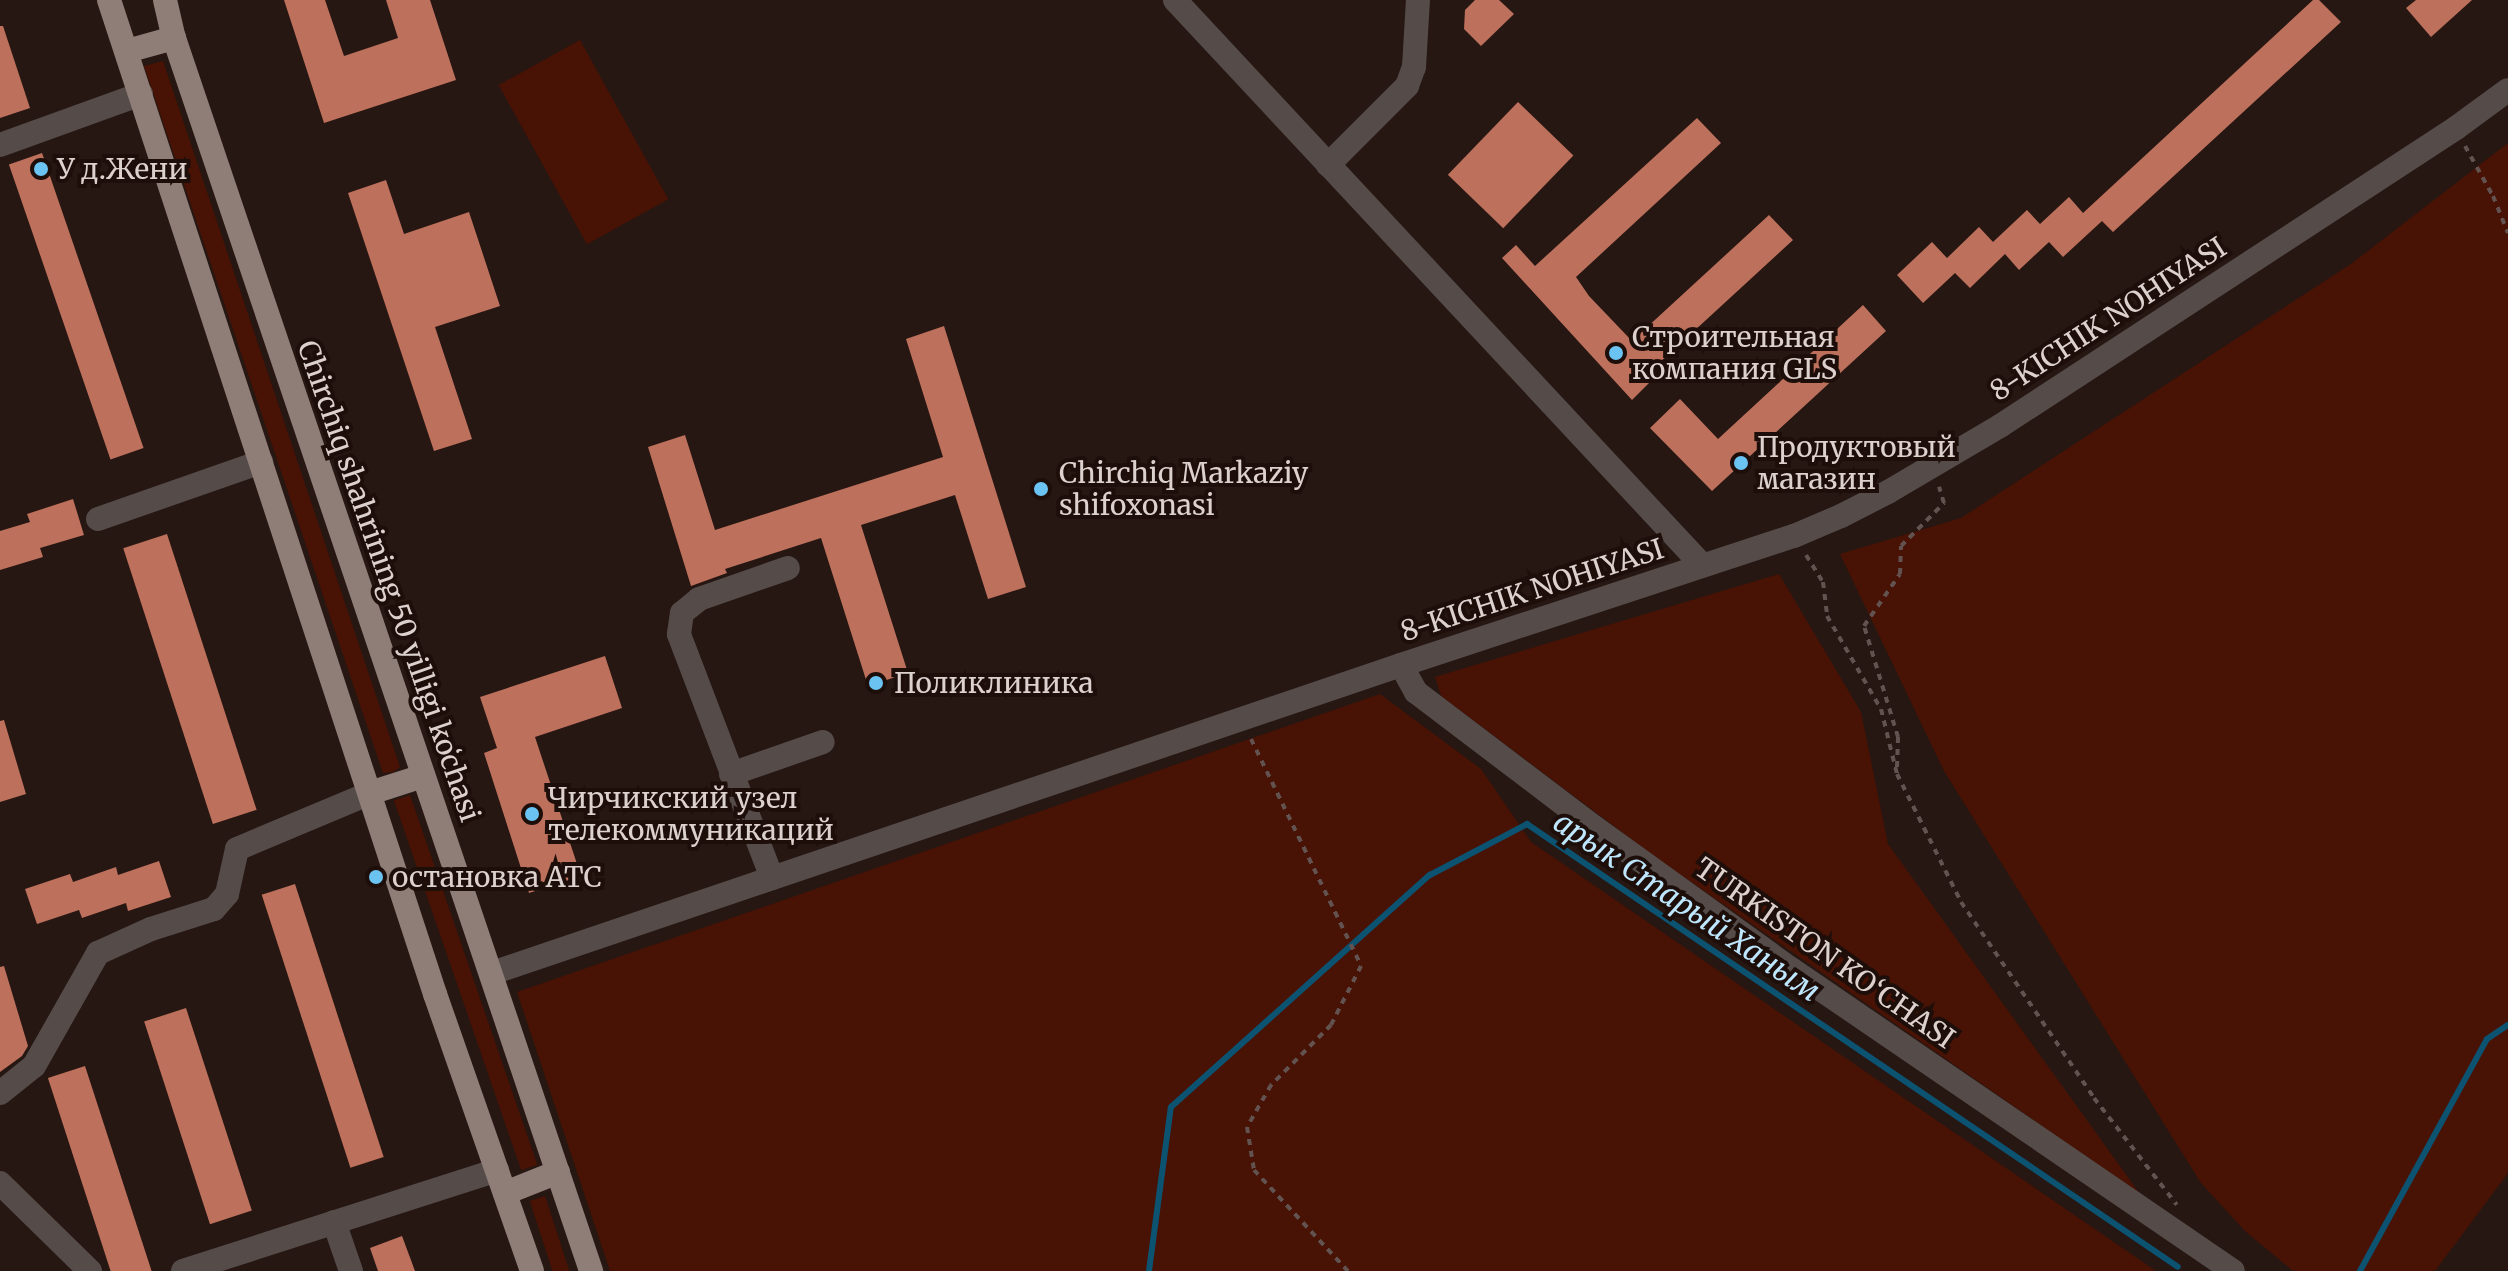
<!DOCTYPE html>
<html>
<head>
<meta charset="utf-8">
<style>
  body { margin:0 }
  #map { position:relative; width:2508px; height:1271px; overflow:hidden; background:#271713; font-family:Merriweather,serif }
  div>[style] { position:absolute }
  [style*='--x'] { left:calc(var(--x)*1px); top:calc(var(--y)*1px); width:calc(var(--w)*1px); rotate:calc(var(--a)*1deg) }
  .green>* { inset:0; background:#481204; transform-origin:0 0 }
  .stream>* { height:6px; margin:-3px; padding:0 3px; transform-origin:3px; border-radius:3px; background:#0c5372 }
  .building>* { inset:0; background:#bd705b; transform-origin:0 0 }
  .path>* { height:4px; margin-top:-2px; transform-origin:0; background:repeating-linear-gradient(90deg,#625350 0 6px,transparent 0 12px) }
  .minor>* { height:24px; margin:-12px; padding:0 12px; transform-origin:12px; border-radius:12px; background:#554c4a }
  .major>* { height:24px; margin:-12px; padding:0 12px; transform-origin:12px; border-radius:12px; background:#8f7d78 }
  .dots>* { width:22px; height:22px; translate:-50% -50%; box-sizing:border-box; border:4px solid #1d0e0a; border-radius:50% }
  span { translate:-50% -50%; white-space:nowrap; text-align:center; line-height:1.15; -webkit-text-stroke:8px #1d0e0a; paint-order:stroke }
  .poi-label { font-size:28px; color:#ddd1ce }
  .left { translate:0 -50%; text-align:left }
  .street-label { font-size:28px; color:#ddd1ce }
  .water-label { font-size:30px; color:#bee7fe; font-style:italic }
</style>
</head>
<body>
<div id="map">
  <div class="green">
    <i style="left:580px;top:40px;width:182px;height:93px;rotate:61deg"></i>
    <i style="clip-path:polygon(163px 61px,400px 767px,393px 772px,383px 773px,144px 66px)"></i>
    <i style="clip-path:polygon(2508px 143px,2508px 1173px,2435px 1271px,2293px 1271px,2245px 1231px,2201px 1183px,1944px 771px,1840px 554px,1961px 518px,2351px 264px)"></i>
    <i style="clip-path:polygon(1779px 574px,1861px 712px,1888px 844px,2140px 1194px,1651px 854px,1441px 696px,1435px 677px)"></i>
    <i style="clip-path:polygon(1380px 694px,1481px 769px,1531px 842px,2156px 1271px,610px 1271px,517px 992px)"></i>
    <i style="left:410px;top:795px;width:391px;height:17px;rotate:71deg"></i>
    <i style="left:545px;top:1196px;width:79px;height:16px;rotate:72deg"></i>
  </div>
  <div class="stream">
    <i style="--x:1149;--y:1271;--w:165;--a:-82.4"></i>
    <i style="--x:1171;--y:1107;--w:348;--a:-41.9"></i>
    <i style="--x:1430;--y:875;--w:110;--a:-27.7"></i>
    <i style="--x:1527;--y:824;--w:787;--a:34.23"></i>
    <i style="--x:2360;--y:1271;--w:264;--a:-61.3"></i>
    <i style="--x:2487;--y:1039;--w:25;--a:-34"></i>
  </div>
  <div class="building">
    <i style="clip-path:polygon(284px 0,325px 0,344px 56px,398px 38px,386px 0,430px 0,456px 80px,324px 123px)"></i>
    <i style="clip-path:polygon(1475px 0,1499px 0,1514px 14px,1481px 46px,1464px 29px,1465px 10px)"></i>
    <i style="clip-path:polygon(2313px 0,2319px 0,2341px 22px,2113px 232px,2102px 221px,2063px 257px,2049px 242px,2019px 270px,2005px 254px,1970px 288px,1955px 273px,1923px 303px,1897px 275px,1932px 242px,1947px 258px,1979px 227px,1993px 242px,2027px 210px,2040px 224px,2069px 197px,2083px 213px)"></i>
    <i style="clip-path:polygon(2416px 0,2472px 0,2431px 37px,2406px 8px)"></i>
    <i style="clip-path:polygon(0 26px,3px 26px,30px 108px,0 118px)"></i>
    <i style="left:1518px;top:102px;width:77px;height:101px;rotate:44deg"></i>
    <i style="clip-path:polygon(1697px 118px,1721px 143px,1576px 277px,1589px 296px,1632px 341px,1769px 215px,1793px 240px,1656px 366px,1661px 371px,1632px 400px,1502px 258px,1516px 245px,1535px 266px)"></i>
    <i style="left:42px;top:153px;width:312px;height:35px;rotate:71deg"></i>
    <i style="clip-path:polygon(386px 180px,404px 234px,469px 212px,500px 306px,435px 327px,472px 439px,434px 451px,348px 193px)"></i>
    <i style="clip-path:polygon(1863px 305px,1886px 331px,1712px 491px,1650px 428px,1680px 399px,1718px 439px)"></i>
    <i style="clip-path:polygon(944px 326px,1026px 587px,988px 599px,955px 495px,861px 525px,908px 673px,868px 686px,821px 538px,725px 569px,727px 573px,691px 586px,648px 447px,685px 435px,715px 530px,943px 457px,906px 339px)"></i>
    <i style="clip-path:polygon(73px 499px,84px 535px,40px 548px,43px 557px,0 570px,0 531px,30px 522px,27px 514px)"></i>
    <i style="left:167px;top:534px;width:290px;height:46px;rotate:72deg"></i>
    <i style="clip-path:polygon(605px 656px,622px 708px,535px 737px,581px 876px,529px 893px,484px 753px,497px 748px,480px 697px)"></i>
    <i style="clip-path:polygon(4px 720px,26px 794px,0 802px,0 721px)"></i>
    <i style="clip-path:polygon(159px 861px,171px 897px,128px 911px,126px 903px,82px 918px,79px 910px,37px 924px,25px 889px,70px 874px,73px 882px,116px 867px,118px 875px)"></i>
    <i style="left:295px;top:884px;width:287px;height:35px;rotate:72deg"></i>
    <i style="clip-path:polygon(4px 966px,28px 1046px,22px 1056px,0 1072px,0 967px)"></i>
    <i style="left:186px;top:1008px;width:213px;height:44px;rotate:72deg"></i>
    <i style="left:85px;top:1066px;width:216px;height:39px;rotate:72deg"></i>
    <i style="clip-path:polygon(402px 1236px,415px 1271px,378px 1271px,370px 1248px)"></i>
  </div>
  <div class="path">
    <i style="--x:2465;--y:146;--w:57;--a:60.8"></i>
    <i style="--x:2493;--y:196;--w:40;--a:68"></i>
    <i style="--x:1806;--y:555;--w:32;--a:58"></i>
    <i style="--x:1823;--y:582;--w:34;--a:83"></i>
    <i style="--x:1827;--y:616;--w:108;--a:59.9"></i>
    <i style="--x:1881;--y:709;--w:67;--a:76.2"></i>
    <i style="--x:1897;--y:774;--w:143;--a:63.4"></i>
    <i style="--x:1961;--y:902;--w:237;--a:55.8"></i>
    <i style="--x:2094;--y:1098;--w:135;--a:52.2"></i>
    <i style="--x:1251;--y:739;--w:252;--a:64.1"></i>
    <i style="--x:1361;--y:966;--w:66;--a:117"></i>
    <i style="--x:1331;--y:1025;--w:85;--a:135"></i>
    <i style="--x:1271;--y:1085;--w:48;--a:119.7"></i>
    <i style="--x:1247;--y:1127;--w:44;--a:80.8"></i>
    <i style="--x:1254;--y:1170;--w:138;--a:47.1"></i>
    <i style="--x:1897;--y:767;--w:30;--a:-88"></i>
    <i style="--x:1898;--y:737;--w:116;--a:-107"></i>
    <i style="--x:1864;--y:626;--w:63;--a:-55.3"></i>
    <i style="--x:1900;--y:574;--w:28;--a:-88"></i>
    <i style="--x:1901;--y:546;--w:61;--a:-45"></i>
    <i style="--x:1944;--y:503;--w:17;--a:-107"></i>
  </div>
  <div class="minor">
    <i style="--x:1175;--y:0;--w:773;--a:46.99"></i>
    <i style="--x:0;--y:145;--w:150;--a:-19.9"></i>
    <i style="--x:1328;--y:165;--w:112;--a:-45"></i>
    <i style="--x:1407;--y:86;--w:20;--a:-70"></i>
    <i style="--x:1414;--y:67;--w:67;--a:-86.6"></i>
    <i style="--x:98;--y:519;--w:173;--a:-19.3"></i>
    <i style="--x:1401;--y:665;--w:31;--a:61"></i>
    <i style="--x:1416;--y:692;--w:223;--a:37.2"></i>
    <i style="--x:1594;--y:827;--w:243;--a:35.8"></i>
    <i style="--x:1791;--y:969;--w:535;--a:34.34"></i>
    <i style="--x:731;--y:774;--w:97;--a:-19.2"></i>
    <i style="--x:772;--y:878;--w:261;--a:-110.9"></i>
    <i style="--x:679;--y:634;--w:21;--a:-82"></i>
    <i style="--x:682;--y:613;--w:22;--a:-39"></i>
    <i style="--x:699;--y:599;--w:94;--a:-19.2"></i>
    <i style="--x:492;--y:973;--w:960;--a:-18.72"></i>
    <i style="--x:1401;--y:665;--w:414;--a:-18.2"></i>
    <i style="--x:1794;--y:536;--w:51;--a:-23.1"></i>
    <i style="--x:1841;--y:516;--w:53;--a:-27.1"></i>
    <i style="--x:1888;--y:492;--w:130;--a:-30.5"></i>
    <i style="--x:2000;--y:426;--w:545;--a:-33.16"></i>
    <i style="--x:2456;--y:128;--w:64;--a:-36.2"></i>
    <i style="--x:0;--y:1093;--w:43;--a:-38.5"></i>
    <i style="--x:34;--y:1066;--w:130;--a:-60.5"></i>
    <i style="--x:98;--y:953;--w:58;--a:-24.4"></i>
    <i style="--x:151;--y:929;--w:66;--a:-17.6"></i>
    <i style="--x:214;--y:909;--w:20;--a:-49"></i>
    <i style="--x:227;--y:894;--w:46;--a:-77.5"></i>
    <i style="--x:237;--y:849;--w:144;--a:-22.8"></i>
    <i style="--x:0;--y:1183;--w:126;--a:44.4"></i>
    <i style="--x:334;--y:1222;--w:52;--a:70.9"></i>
    <i style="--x:183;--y:1271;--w:330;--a:-17.8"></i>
  </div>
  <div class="major">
    <i style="--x:109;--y:0;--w:1046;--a:71.84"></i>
    <i style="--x:435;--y:994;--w:293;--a:70.7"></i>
    <i style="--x:165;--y:0;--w:39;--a:77"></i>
    <i style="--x:174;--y:38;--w:1302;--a:71.31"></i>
    <i style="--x:127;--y:51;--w:49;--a:-15.5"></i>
    <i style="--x:370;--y:793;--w:56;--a:-17.8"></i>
    <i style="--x:505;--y:1193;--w:57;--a:-21.6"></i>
  </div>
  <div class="dots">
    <i style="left:41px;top:169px;background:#6bc3f2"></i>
    <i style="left:1616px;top:353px;background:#6bc3f2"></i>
    <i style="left:1741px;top:463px;background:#6bc3f2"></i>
    <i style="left:1041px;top:489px;background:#6bc3f2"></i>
    <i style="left:876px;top:683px;background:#6bc3f2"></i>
    <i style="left:532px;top:814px;background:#6bc3f2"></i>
    <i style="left:376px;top:877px;background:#6bc3f2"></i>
  </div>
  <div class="poi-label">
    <span class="left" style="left:57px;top:169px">У д.Жени</span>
    <span class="left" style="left:1632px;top:353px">Строительная<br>компания GLS</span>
    <span class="left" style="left:1757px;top:463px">Продуктовый<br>магазин</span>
    <span class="left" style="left:1059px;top:489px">Chirchiq Markaziy<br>shifoxonasi</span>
    <span class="left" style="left:894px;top:683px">Поликлиника</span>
    <span class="left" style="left:548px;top:814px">Чирчикский узел<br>телекоммуникаций</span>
    <span class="left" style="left:392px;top:877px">остановка АТС</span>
  </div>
  <div class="street-label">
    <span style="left:2108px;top:319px;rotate:-33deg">8-KICHIK NOHIYASI</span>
    <span style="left:389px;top:581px;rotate:71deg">Chirchiq shahrining 50 yilligi koʻchasi</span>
    <span style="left:1532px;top:590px;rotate:-18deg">8-KICHIK NOHIYASI</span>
    <span style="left:1825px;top:953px;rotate:35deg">TURKISTON KO‘CHASI</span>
  </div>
  <div class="water-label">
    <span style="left:1687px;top:906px;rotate:34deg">арык Старый Ханым</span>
  </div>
</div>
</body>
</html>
